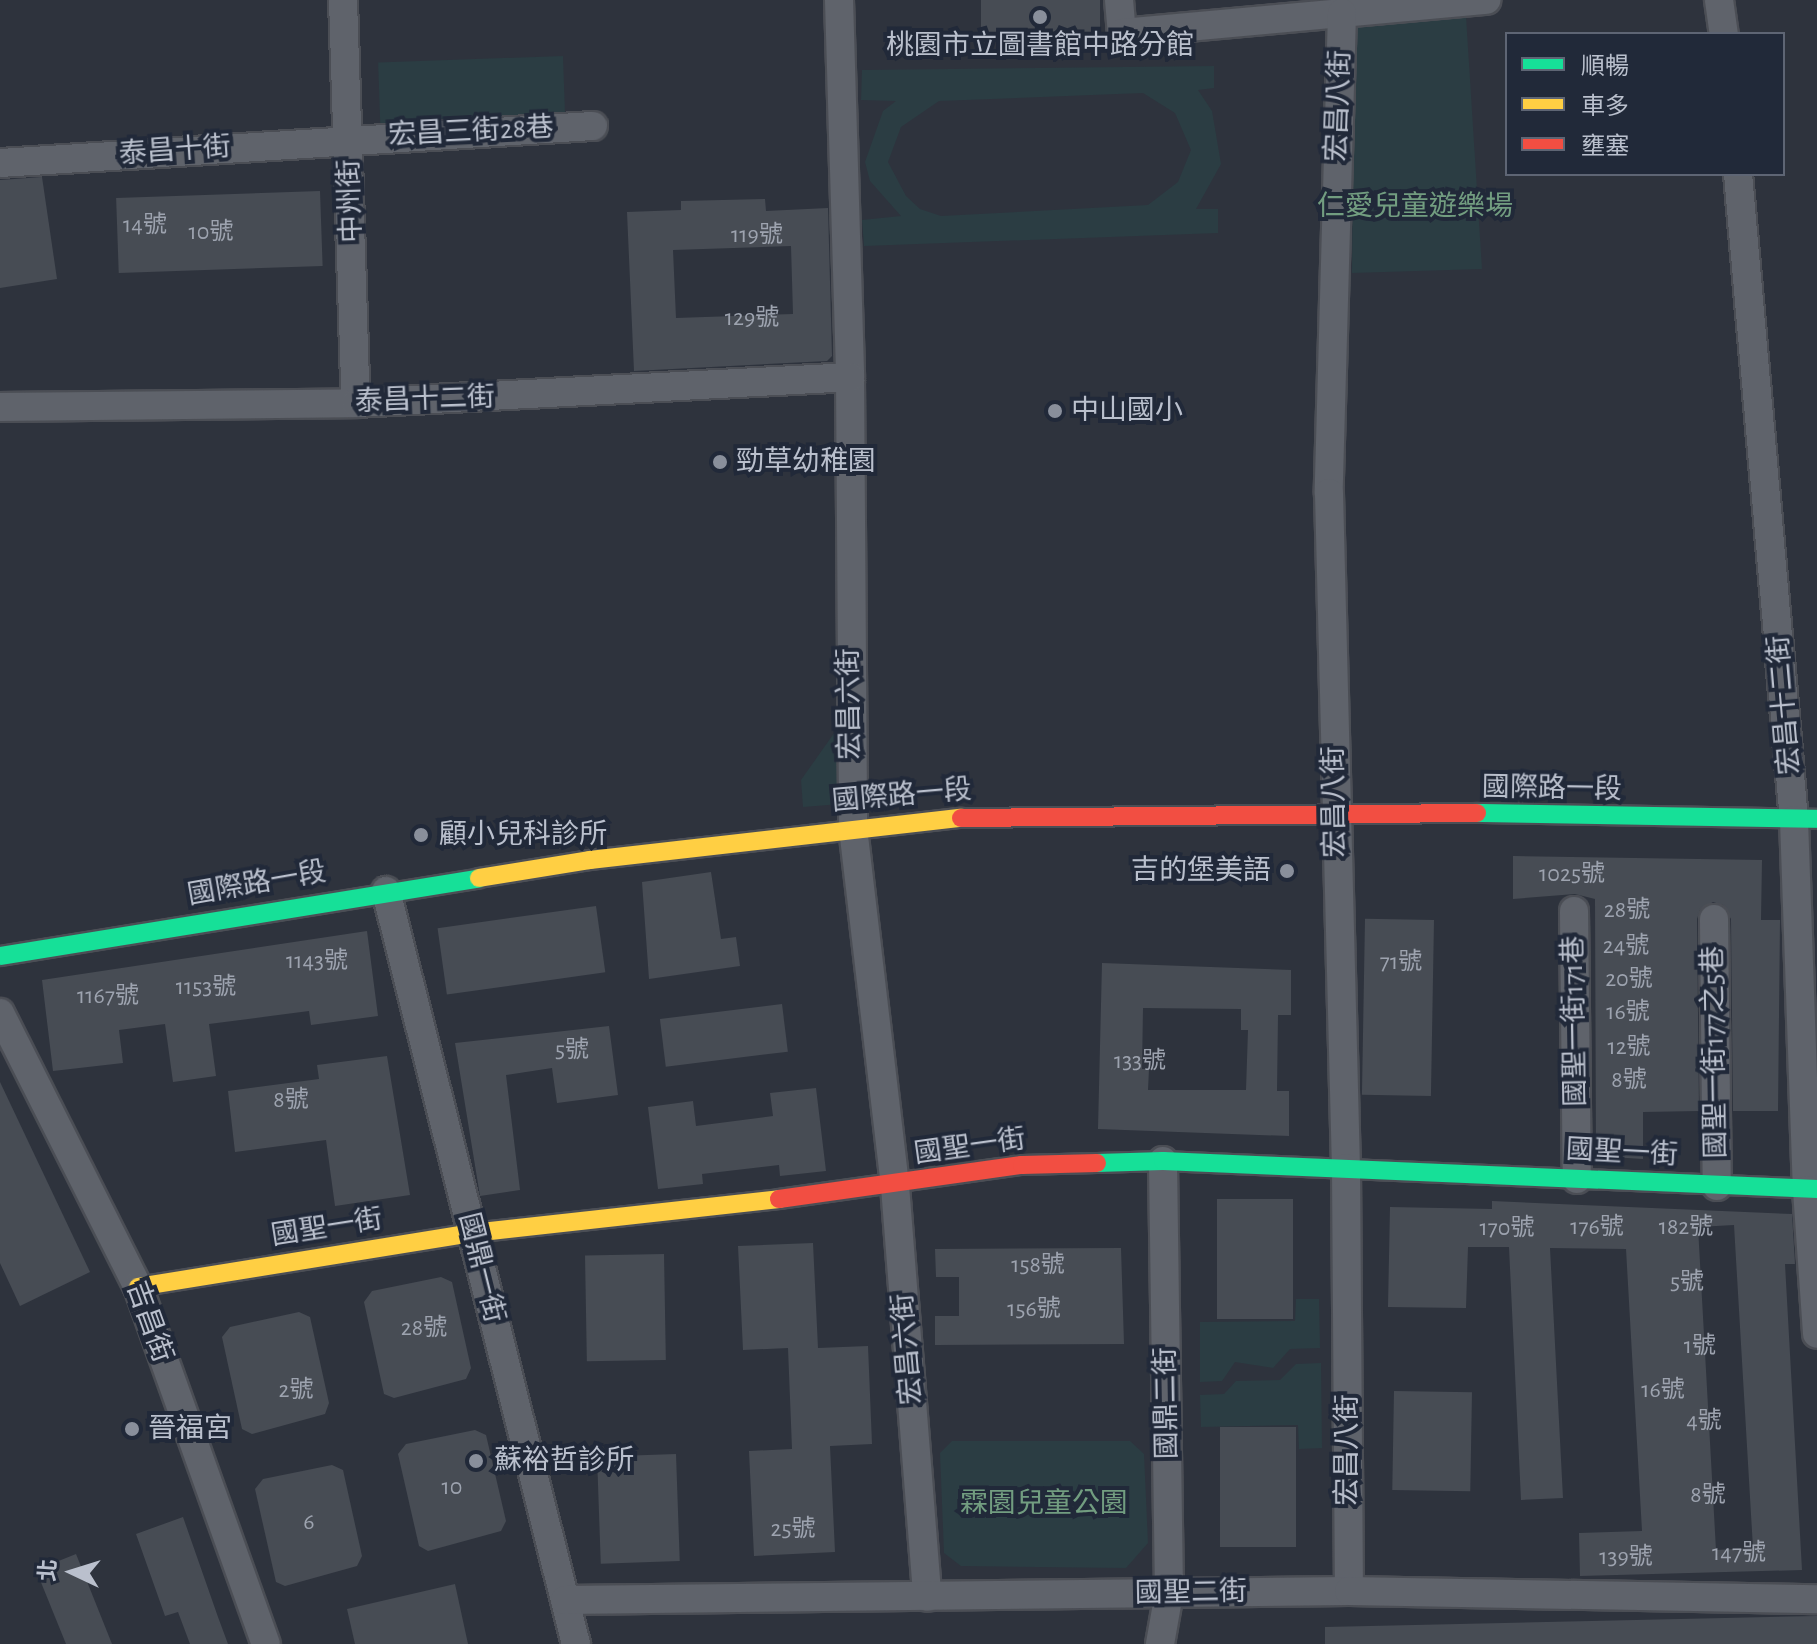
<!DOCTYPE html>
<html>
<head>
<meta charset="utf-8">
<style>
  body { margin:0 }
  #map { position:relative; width:1817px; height:1644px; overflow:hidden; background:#2e333d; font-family:"Alegreya Sans","Noto Sans TC",sans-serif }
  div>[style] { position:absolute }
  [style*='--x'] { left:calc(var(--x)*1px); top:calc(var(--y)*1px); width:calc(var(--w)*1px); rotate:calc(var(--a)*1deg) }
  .green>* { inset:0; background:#2b3d43; transform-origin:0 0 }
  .building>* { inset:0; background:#474c54; transform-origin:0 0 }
  .roads { filter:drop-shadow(2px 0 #4b4e55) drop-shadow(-2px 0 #4b4e55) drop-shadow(0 2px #4b4e55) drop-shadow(0 -2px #4b4e55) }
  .street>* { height:28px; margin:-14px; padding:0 14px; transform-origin:14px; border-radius:14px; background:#5f636b }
  .fast>* { height:18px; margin:-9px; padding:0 9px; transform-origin:9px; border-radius:9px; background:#16e098 }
  .slow>* { height:18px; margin:-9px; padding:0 9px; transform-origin:9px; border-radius:9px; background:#ffcf43 }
  .jam>* { height:18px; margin:-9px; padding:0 9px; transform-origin:9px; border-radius:9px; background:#f24e42 }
  .dots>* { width:22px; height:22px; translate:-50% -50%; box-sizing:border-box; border:4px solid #212939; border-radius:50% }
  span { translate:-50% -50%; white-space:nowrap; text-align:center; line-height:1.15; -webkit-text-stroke:8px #212939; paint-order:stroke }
  .number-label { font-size:24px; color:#9da3af }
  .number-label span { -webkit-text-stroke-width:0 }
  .poi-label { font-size:28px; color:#bac0cd }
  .left { translate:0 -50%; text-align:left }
  .right { translate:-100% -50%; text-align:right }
  .street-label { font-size:28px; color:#bac0cd }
  .park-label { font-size:28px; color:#729d80 }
  .legend { position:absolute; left:1505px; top:32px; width:280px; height:144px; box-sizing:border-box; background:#212939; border:2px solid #5e6574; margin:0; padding:10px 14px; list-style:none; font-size:24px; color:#bac0cd }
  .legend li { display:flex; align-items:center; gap:16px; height:40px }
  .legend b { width:40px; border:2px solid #5e6574 }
  .north { position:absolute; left:32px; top:1532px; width:80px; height:80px; -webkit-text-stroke:6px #212939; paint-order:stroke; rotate:274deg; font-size:22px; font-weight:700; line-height:32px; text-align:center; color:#bac0cd }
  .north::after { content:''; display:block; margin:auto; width:28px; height:36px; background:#bac0cd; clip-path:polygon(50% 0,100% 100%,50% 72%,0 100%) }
</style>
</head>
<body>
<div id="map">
  <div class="green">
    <i style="clip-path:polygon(1466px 16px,1482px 269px,1352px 273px,1354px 23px)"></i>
    <i style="left:563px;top:56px;width:67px;height:185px;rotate:88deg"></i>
    <i style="clip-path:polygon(evenodd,1214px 66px,1214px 88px,1198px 90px,1212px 111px,1221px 164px,1196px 209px,1218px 209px,1218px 233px,864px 246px,862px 220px,901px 216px,870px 181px,865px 162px,883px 111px,896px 101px,861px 100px,862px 70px,1214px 66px,1143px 93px,1175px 113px,1191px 150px,1178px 182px,1148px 205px,941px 216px,920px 209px,906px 196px,888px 162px,901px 127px,939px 101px,1143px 93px)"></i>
    <i style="clip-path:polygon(842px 722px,841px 804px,803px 807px,801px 780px)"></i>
    <i style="clip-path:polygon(1296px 1299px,1319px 1299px,1320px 1348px,1290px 1349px,1273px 1368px,1235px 1362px,1222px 1381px,1200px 1382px,1200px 1322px,1295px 1321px)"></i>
    <i style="clip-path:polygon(1321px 1363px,1322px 1448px,1299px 1449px,1298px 1425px,1201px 1427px,1200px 1395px,1224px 1394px,1236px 1381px,1280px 1380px,1296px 1364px)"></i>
    <i style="clip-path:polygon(952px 1441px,1130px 1441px,1144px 1454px,1148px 1543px,1126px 1568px,961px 1566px,944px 1553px,940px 1453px)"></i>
  </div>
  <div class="building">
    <i style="left:981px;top:0;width:119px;height:35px"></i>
    <i style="clip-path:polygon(42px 177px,57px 279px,0 288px,0 180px)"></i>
    <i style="left:320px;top:191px;width:75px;height:204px;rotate:88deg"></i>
    <i style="clip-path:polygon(evenodd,765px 199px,766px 211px,828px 208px,832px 356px,827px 361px,634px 371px,627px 212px,681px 210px,681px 201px,765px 199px,791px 246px,793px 314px,676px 318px,673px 250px,791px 246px)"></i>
    <i style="clip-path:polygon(1513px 856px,1762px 860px,1761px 920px,1780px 920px,1778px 1111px,1733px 1111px,1731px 919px,1723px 905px,1713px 902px,1700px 910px,1697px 919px,1699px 1111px,1643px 1112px,1643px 1159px,1596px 1156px,1595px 899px,1575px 894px,1513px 899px)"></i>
    <i style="clip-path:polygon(711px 872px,721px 939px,736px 937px,740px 966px,649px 979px,642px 882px)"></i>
    <i style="left:596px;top:906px;width:67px;height:160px;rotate:82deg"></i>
    <i style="left:1434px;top:920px;width:176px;height:69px;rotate:91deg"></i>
    <i style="clip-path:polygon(367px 931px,378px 1016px,311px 1025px,309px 1011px,209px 1024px,216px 1076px,173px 1082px,165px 1024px,119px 1030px,123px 1063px,53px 1071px,42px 980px)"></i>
    <i style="clip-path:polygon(evenodd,1102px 963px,1291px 970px,1291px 1015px,1278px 1015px,1277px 1091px,1289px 1091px,1289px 1136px,1098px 1129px,1102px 963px,1143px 1008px,1241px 1009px,1241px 1030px,1248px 1030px,1246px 1090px,1148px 1090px,1149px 1069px,1142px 1069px,1143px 1008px)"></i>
    <i style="left:782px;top:1004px;width:48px;height:123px;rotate:83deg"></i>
    <i style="clip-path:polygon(609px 1026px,618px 1095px,557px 1103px,552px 1068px,506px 1075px,520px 1190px,480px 1196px,455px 1043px)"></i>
    <i style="clip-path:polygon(387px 1056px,410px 1195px,335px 1206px,326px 1140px,235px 1152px,228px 1091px,319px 1079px,317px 1065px)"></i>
    <i style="clip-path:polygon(0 1082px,90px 1272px,20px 1306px,0 1263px)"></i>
    <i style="clip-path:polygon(816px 1088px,826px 1171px,780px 1176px,779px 1165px,702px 1174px,703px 1184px,658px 1189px,648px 1107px,693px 1101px,696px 1126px,773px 1116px,770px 1093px)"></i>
    <i style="left:1293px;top:1199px;width:120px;height:76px;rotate:90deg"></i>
    <i style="clip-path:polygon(evenodd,1492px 1201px,1792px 1214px,1795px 1264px,1785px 1264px,1802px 1570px,1580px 1576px,1579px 1533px,1642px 1531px,1626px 1249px,1550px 1248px,1563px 1498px,1521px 1500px,1509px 1247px,1468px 1247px,1466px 1308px,1388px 1307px,1390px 1207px,1492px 1209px,1492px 1201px,1734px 1225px,1753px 1548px,1716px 1550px,1698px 1227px,1734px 1225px)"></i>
    <i style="clip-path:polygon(813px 1243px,818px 1348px,868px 1346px,872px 1444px,830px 1446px,835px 1552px,754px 1556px,749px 1451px,792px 1449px,788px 1348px,743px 1350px,738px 1246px)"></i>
    <i style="clip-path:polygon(1121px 1248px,1124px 1344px,935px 1345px,935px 1316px,959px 1316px,959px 1277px,936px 1277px,935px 1249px)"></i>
    <i style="left:664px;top:1254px;width:106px;height:79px;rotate:89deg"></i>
    <i style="clip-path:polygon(441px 1277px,452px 1282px,471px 1368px,466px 1379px,394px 1398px,384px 1394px,364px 1302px,372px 1291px)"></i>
    <i style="clip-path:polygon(299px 1312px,310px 1317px,329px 1403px,325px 1414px,252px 1434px,242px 1429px,222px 1337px,230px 1327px)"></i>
    <i style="left:1394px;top:1391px;width:78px;height:99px;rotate:1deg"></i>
    <i style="left:1296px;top:1427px;width:120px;height:76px;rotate:90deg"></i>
    <i style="clip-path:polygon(475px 1430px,486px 1435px,506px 1521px,501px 1531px,428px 1551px,419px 1546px,398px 1454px,406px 1444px)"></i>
    <i style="left:676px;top:1454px;width:107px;height:79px;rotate:88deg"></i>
    <i style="clip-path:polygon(332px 1465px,343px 1470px,362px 1556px,357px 1566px,285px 1586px,276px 1582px,255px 1489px,263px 1479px)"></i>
    <i style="clip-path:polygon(183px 1517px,218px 1617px,228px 1644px,190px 1644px,178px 1612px,165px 1616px,136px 1534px)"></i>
    <i style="clip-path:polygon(76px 1554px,112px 1644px,66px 1644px,36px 1570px)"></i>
    <i style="clip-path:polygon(455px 1584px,468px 1644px,355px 1644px,347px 1609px)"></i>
    <i style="clip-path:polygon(1817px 1616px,1817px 1644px,1325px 1644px,1325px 1627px)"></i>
  </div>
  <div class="roads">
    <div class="street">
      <i style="--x:343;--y:0;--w:403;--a:88.2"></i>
      <i style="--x:839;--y:0;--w:377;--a:88.3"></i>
      <i style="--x:850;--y:377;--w:451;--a:89.6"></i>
      <i style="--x:853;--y:828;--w:360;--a:83.3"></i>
      <i style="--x:895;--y:1186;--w:412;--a:85.5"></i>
      <i style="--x:1119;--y:0;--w:33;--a:85"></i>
      <i style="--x:1122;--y:33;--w:366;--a:-5.2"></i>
      <i style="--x:1719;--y:0;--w:34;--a:82"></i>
      <i style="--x:1342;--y:13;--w:480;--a:91.6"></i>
      <i style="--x:1329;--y:493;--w:675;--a:88.56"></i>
      <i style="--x:1346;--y:1168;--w:423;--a:89.6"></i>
      <i style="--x:0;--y:163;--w:594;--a:-3.57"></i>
      <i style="--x:1738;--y:174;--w:648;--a:85.05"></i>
      <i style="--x:1794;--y:820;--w:370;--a:88"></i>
      <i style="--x:1807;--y:1190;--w:144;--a:86"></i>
      <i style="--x:0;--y:407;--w:356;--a:-0.6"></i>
      <i style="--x:356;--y:403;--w:495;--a:-3"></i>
      <i style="--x:386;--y:891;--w:777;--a:75.84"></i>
      <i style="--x:1574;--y:911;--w:268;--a:89.4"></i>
      <i style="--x:1714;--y:919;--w:267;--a:89.4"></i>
      <i style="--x:0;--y:1013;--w:307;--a:63.3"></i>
      <i style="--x:138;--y:1287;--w:379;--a:70.3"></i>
      <i style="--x:565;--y:1600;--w:784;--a:-0.66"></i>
      <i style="--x:1349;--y:1591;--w:468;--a:1"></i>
      <i style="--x:1160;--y:1644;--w:52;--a:-80"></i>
      <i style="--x:1169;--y:1593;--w:432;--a:-90.8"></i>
    </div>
    <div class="fast">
      <i style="--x:1477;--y:813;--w:340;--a:1"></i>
      <i style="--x:0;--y:956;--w:485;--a:-9.2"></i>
      <i style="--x:1097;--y:1163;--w:66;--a:-1.7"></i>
      <i style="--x:1163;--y:1161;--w:655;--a:2.45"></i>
    </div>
    <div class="slow">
      <i style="--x:479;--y:878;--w:112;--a:-9.2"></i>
      <i style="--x:590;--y:860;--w:373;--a:-6.5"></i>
      <i style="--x:138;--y:1287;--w:338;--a:-9.2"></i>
      <i style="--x:472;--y:1233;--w:309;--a:-6.3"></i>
    </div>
    <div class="jam">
      <i style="--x:961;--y:818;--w:516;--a:-0.56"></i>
      <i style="--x:779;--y:1199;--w:245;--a:-8"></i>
      <i style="--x:1022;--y:1165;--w:75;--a:-1.5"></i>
    </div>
  </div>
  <div class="dots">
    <i style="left:1040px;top:17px;background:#898f9b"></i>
    <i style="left:1055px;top:411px;background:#898f9b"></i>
    <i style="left:720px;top:462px;background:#898f9b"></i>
    <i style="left:421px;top:835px;background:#898f9b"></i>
    <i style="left:1287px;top:871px;background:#898f9b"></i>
    <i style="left:132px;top:1429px;background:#898f9b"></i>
    <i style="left:476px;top:1461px;background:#898f9b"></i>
  </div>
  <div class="number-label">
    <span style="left:145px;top:226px">14號</span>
    <span style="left:211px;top:233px">10號</span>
    <span style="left:757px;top:236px">119號</span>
    <span style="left:752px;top:319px">129號</span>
    <span style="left:1572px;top:875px">1025號</span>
    <span style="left:1627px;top:911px">28號</span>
    <span style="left:1626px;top:947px">24號</span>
    <span style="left:317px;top:962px">1143號</span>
    <span style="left:1401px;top:963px">71號</span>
    <span style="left:1629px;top:980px">20號</span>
    <span style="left:206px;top:988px">1153號</span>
    <span style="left:108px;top:997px">1167號</span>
    <span style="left:1628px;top:1013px">16號</span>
    <span style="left:1629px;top:1048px">12號</span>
    <span style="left:572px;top:1051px">5號</span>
    <span style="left:1140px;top:1062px">133號</span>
    <span style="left:1629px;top:1081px">8號</span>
    <span style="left:291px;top:1101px">8號</span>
    <span style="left:1597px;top:1228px">176號</span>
    <span style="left:1686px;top:1228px">182號</span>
    <span style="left:1507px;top:1229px">170號</span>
    <span style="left:1038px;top:1266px">158號</span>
    <span style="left:1687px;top:1283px">5號</span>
    <span style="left:1034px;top:1310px">156號</span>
    <span style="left:424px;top:1329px">28號</span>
    <span style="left:1700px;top:1347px">1號</span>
    <span style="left:296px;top:1391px">2號</span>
    <span style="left:1663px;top:1391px">16號</span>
    <span style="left:1704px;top:1422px">4號</span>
    <span style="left:452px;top:1488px">10</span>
    <span style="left:1708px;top:1496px">8號</span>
    <span style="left:309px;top:1523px">6</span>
    <span style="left:793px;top:1530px">25號</span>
    <span style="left:1739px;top:1554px">147號</span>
    <span style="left:1626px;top:1558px">139號</span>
  </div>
  <div class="poi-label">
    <span style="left:1040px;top:46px">桃園市立圖書館中路分館</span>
    <span class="left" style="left:1071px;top:411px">中山國小</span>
    <span class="left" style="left:736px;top:462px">勁草幼稚園</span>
    <span class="left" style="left:439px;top:835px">顧小兒科診所</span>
    <span class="right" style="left:1271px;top:871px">吉的堡美語</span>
    <span class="left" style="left:148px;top:1429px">晉福宮</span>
    <span class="left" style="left:494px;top:1461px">蘇裕哲診所</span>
  </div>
  <div class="street-label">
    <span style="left:1339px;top:106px;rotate:-88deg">宏昌八街</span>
    <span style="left:471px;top:132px;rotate:-3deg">宏昌三街28巷</span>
    <span style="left:175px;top:151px;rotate:-4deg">泰昌十街</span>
    <span style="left:351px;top:201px;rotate:-92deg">中州街</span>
    <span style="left:425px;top:400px;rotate:-2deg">泰昌十二街</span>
    <span style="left:850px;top:704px;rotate:-91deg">宏昌六街</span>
    <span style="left:1785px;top:705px;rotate:-95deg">宏昌十二街</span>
    <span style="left:1552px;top:789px;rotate:1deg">國際路一段</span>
    <span style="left:902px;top:796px;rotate:-5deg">國際路一段</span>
    <span style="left:1335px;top:802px;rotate:-91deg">宏昌八街</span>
    <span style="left:257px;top:884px;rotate:-10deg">國際路一段</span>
    <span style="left:1575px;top:1021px;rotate:-91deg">國聖一街171巷</span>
    <span style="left:1715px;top:1052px;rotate:-91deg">國聖一街177之5巷</span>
    <span style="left:970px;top:1147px;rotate:-8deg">國聖一街</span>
    <span style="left:1622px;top:1153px;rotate:3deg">國聖一街</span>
    <span style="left:327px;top:1228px;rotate:-9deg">國聖一街</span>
    <span style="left:481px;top:1268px;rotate:76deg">國鼎一街</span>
    <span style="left:149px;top:1322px;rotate:70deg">吉昌街</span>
    <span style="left:908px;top:1349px;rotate:-95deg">宏昌六街</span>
    <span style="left:1167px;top:1403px;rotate:-91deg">國鼎二街</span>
    <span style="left:1348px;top:1450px;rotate:-90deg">宏昌八街</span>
    <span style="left:1191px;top:1593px;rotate:-1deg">國聖二街</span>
  </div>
  <div class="park-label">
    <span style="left:1415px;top:207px">仁愛兒童遊樂場</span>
    <span style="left:1044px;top:1504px">霖園兒童公園</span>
  </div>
  <ul class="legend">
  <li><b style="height:10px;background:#16e098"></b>順暢</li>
  <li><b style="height:10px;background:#ffcf43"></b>車多</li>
  <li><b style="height:10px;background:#f24e42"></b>壅塞</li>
  </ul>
  <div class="north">北</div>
</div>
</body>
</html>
